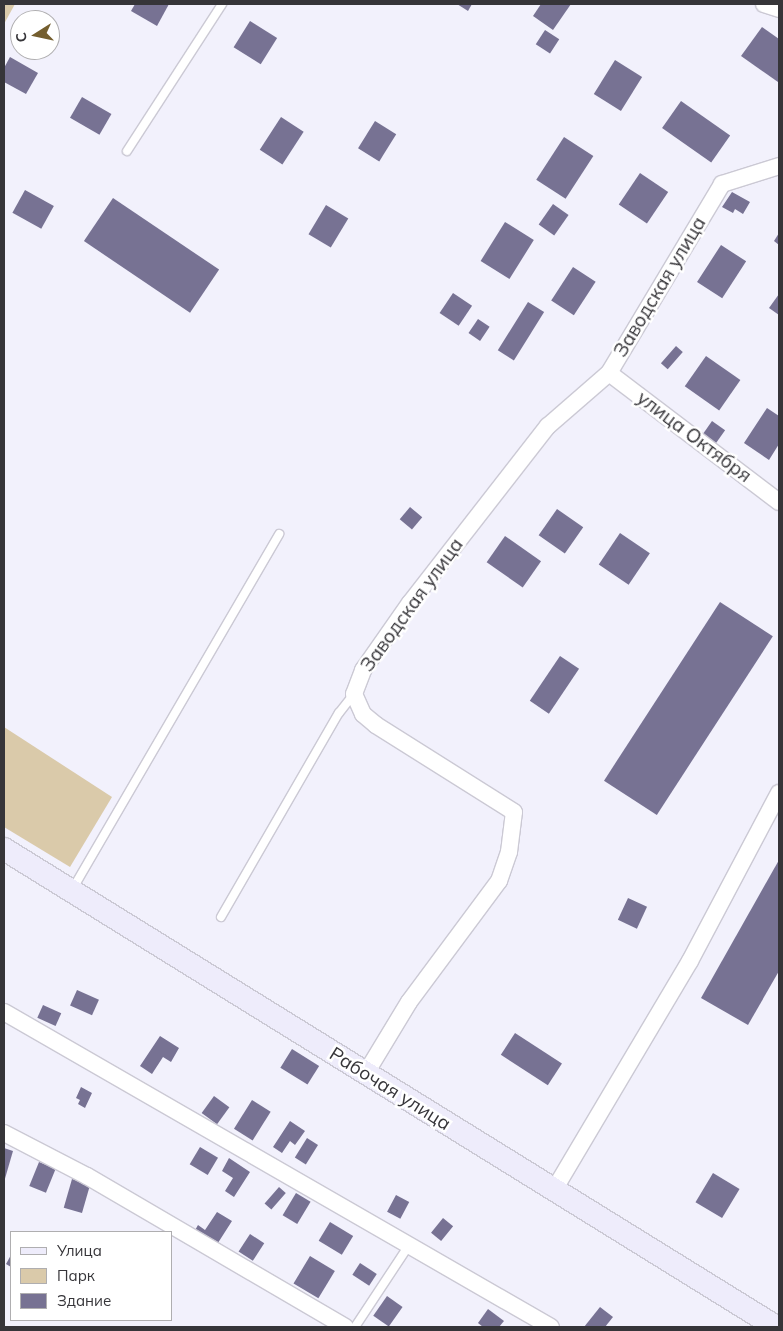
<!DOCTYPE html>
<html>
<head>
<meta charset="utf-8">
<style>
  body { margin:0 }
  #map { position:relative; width:783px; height:1331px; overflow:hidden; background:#f2f1fc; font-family:Mulish,sans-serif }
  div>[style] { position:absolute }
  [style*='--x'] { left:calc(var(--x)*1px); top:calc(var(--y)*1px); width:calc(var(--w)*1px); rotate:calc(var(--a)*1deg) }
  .green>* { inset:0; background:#dacaaa }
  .building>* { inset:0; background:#777293; transform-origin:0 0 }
  .roads { filter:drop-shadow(1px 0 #cbc9d4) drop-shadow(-1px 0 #cbc9d4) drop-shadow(0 1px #cbc9d4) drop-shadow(0 -1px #cbc9d4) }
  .lane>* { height:8px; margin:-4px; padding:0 4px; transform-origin:4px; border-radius:4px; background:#fff }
  .street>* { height:16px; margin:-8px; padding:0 8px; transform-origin:8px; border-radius:8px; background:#fff }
  .secondary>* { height:22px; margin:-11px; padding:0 11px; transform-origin:11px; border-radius:11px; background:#eeecfb }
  span { translate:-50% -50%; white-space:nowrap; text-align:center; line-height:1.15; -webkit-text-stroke:5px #fff; paint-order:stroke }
  .street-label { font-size:19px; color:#363539 }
  .frame { position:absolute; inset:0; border:5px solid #363539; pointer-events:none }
  .legend { position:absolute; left:10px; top:1231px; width:162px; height:90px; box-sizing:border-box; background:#fff; border:1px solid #afaeb0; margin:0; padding:6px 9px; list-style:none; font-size:15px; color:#363539 }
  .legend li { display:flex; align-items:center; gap:10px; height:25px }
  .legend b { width:25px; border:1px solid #afaeb0 }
  .north { position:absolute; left:10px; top:10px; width:50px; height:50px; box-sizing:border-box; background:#fff; border:1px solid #afaeb0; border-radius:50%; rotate:260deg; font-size:14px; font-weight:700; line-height:20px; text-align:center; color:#363539 }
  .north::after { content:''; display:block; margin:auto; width:18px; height:22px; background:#745e2e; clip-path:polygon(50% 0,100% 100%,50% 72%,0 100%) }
</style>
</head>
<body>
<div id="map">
  <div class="green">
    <i style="clip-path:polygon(4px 4px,15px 4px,4px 24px)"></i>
    <i style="clip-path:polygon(4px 727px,112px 797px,70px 867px,4px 827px)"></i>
  </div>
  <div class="building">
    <i style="clip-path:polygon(135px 4px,169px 4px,157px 26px,131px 11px)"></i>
    <i style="clip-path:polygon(457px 4px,472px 4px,468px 11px)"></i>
    <i style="clip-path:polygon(541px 4px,571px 4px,553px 30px,533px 16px)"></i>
    <i style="left:250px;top:21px;width:32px;height:31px;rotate:32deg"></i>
    <i style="clip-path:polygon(762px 27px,779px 39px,778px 82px,741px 56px)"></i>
    <i style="left:545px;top:30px;width:17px;height:17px;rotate:33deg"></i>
    <i style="clip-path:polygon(10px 57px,38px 73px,26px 94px,4px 82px,4px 68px)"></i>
    <i style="left:615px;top:60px;width:32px;height:40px;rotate:32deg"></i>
    <i style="left:82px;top:97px;width:34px;height:24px;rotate:30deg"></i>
    <i style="left:681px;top:101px;width:60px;height:33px;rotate:35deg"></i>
    <i style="left:281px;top:117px;width:27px;height:39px;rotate:33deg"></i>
    <i style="left:375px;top:121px;width:25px;height:32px;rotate:32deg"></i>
    <i style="left:564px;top:137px;width:35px;height:51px;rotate:33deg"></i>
    <i style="left:640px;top:173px;width:34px;height:38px;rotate:34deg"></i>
    <i style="left:25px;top:190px;width:33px;height:26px;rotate:29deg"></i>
    <i style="clip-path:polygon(732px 192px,750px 202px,743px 214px,735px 209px,733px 213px,722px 207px)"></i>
    <i style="left:113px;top:198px;width:128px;height:52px;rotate:34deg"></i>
    <i style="left:553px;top:204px;width:19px;height:25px;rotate:35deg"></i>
    <i style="left:326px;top:205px;width:26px;height:34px;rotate:31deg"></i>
    <i style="left:505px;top:222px;width:34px;height:46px;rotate:32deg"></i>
    <i style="clip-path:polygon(779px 233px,779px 245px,774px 241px)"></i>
    <i style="left:721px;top:245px;width:30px;height:44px;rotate:33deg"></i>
    <i style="left:573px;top:267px;width:27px;height:40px;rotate:33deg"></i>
    <i style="left:453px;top:293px;width:23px;height:24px;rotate:34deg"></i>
    <i style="clip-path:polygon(779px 294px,779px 315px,769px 308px)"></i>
    <i style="left:528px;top:302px;width:19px;height:57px;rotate:32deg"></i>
    <i style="left:478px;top:319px;width:14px;height:17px;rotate:34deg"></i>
    <i style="left:676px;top:346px;width:9px;height:23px;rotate:41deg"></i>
    <i style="left:706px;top:356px;width:42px;height:37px;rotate:35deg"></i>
    <i style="clip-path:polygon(767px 408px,779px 416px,779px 444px,769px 460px,744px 443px)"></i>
    <i style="left:712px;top:421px;width:16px;height:17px;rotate:35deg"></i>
    <i style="left:410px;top:507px;width:16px;height:16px;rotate:40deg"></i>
    <i style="left:557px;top:509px;width:32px;height:32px;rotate:35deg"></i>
    <i style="left:620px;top:533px;width:36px;height:38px;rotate:34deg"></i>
    <i style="left:505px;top:536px;width:44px;height:32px;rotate:35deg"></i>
    <i style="left:720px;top:602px;width:63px;height:213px;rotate:33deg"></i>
    <i style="left:560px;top:656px;width:23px;height:54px;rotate:34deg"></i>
    <i style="clip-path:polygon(779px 860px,779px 971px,748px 1025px,701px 998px)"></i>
    <i style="left:628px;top:898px;width:21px;height:24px;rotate:25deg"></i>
    <i style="left:77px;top:990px;width:24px;height:17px;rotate:24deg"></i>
    <i style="left:43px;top:1005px;width:20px;height:14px;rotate:24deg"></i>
    <i style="left:515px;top:1033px;width:56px;height:26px;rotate:33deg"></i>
    <i style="clip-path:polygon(160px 1036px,179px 1048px,171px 1062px,163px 1057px,152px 1074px,140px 1066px)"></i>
    <i style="left:292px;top:1049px;width:32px;height:22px;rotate:32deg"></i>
    <i style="clip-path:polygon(81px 1087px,92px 1093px,85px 1108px,78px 1104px,80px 1100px,76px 1098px)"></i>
    <i style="left:214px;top:1096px;width:19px;height:21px;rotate:36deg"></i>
    <i style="left:252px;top:1100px;width:22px;height:34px;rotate:32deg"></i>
    <i style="clip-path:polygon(290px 1121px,305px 1131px,295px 1145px,290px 1141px,282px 1153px,273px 1147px)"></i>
    <i style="left:307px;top:1138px;width:13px;height:23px;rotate:32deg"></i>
    <i style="left:200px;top:1147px;width:21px;height:20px;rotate:31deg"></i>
    <i style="clip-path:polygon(4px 1148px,13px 1151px,4px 1182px)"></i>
    <i style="clip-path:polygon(229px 1158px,250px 1172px,234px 1197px,225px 1191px,233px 1178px,222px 1171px)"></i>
    <i style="left:39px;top:1162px;width:18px;height:26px;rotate:22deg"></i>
    <i style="left:713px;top:1173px;width:31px;height:34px;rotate:31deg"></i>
    <i style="left:72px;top:1179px;width:19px;height:30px;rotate:16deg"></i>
    <i style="left:279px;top:1187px;width:9px;height:22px;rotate:41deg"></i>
    <i style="left:296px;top:1193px;width:17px;height:26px;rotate:31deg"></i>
    <i style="left:396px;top:1195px;width:15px;height:19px;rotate:28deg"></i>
    <i style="clip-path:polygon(217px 1212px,232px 1221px,216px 1246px,194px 1232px,198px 1225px,205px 1230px)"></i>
    <i style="left:443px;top:1218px;width:13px;height:19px;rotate:39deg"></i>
    <i style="left:330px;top:1222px;width:27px;height:22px;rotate:31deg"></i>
    <i style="left:250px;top:1234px;width:17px;height:21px;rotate:33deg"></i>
    <i style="clip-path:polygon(11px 1255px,11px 1267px,6px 1264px)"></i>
    <i style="left:310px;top:1256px;width:29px;height:32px;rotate:31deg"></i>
    <i style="left:360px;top:1263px;width:20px;height:14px;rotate:33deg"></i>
    <i style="left:387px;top:1296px;width:19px;height:24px;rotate:35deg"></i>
    <i style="clip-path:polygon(600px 1307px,613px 1317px,605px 1327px,584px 1327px)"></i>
    <i style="clip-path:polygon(488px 1309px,504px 1321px,499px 1327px,483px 1327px,478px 1323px)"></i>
  </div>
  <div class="roads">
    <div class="lane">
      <i style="--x:127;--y:151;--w:175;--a:-57.1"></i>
      <i style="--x:72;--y:890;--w:412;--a:-59.8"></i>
      <i style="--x:221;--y:917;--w:236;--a:-60"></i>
      <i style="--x:339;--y:713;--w:24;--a:-52"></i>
      <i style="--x:355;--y:1327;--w:98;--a:-56.6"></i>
    </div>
    <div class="street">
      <i style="--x:764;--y:4;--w:16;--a:18"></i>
      <i style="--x:609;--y:373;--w:213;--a:37.2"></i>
      <i style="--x:4;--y:1012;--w:631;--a:29.94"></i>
      <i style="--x:366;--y:1073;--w:83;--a:-58.8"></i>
      <i style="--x:409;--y:1002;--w:151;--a:-53.4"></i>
      <i style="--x:499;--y:881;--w:31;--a:-71"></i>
      <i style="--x:509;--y:852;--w:40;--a:-82.9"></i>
      <i style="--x:514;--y:812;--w:163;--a:-147.8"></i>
      <i style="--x:376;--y:725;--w:17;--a:-140"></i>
      <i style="--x:363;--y:714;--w:22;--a:-114"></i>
      <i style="--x:354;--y:694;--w:26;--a:-69"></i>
      <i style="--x:363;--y:670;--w:82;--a:-55"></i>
      <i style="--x:410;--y:603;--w:224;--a:-52.1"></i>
      <i style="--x:548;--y:426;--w:81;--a:-41"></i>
      <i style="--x:609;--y:373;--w:220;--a:-59.1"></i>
      <i style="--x:722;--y:184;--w:60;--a:-17.5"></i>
      <i style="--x:4;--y:1133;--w:93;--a:27.4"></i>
      <i style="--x:87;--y:1176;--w:299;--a:30.3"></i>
      <i style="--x:554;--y:1190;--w:266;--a:-59.3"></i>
      <i style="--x:690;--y:961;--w:190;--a:-62.1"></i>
    </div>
    <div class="secondary">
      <i style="--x:4;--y:849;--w:908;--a:31.76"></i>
    </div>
  </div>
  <div class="street-label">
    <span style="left:660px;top:287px;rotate:-59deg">Заводская улица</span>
    <span style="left:694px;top:437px;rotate:37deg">улица Октября</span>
    <span style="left:412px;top:605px;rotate:-54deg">Заводская улица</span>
    <span style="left:390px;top:1089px;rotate:32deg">Рабочая улица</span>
  </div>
  <div class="frame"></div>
  <ul class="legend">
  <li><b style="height:6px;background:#eeecfb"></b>Улица</li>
  <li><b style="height:14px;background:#dacaaa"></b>Парк</li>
  <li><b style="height:14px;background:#777293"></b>Здание</li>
  </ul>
  <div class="north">С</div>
</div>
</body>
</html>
